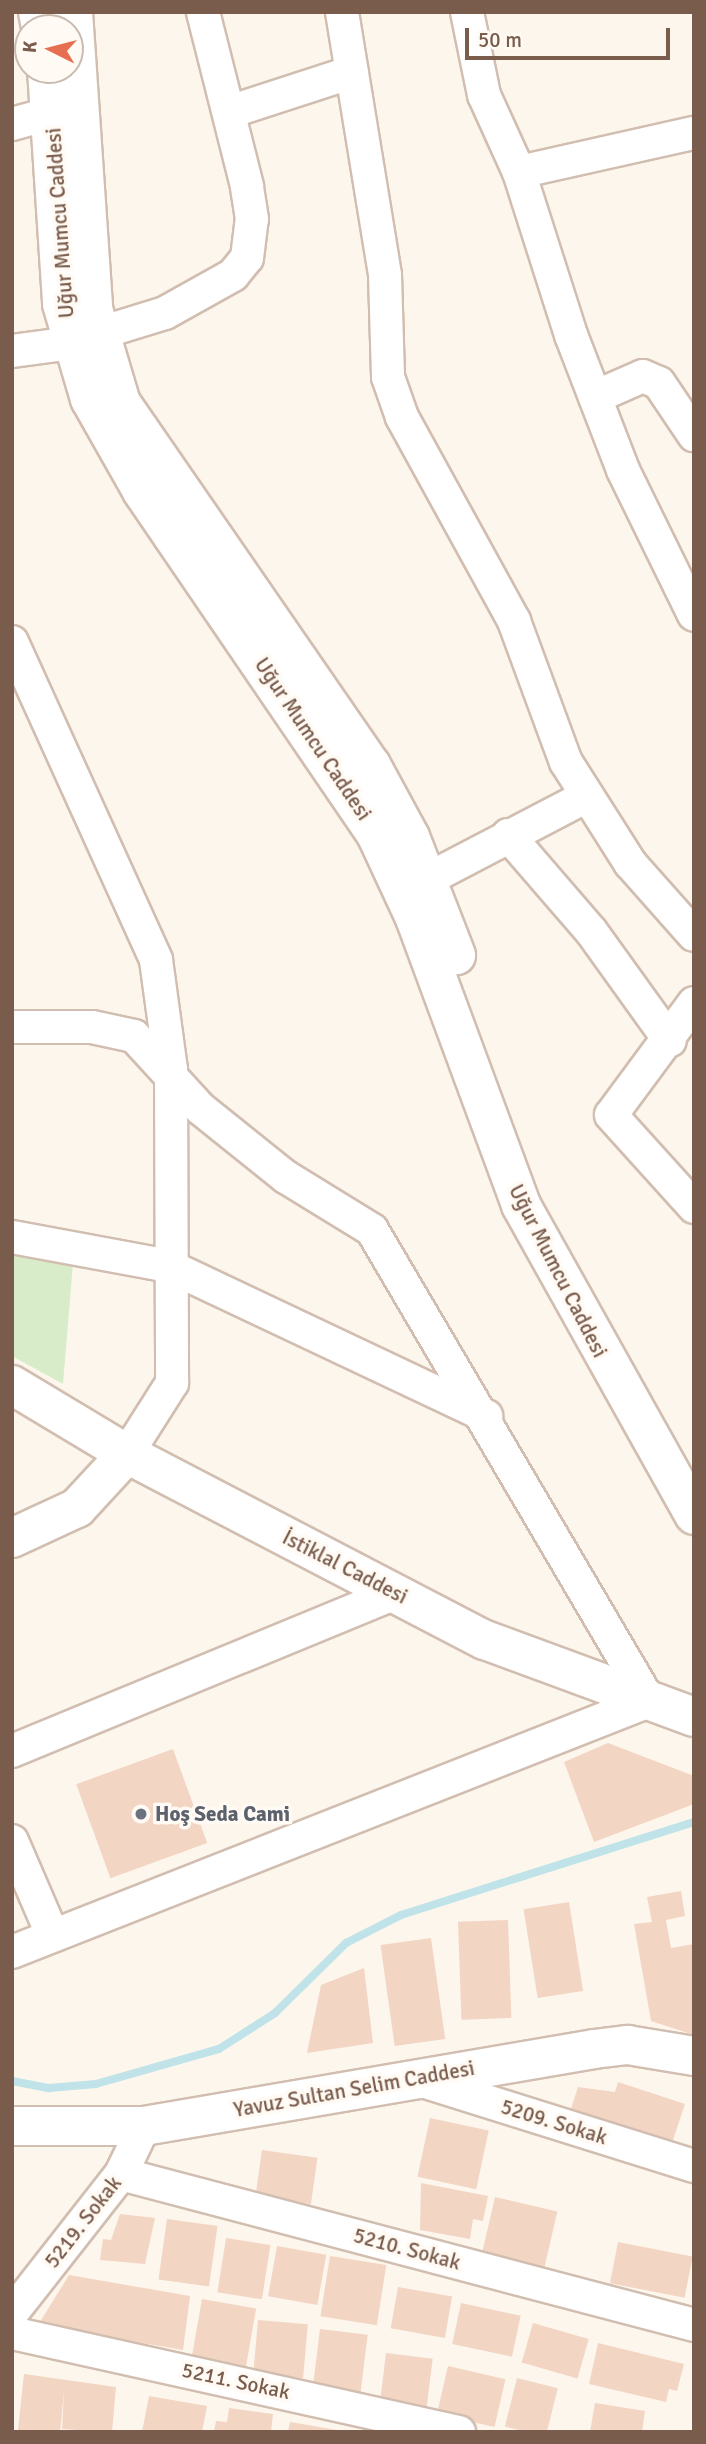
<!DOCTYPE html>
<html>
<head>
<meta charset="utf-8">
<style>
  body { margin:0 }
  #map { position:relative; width:706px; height:2444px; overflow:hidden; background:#fdf6ec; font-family:Signika,sans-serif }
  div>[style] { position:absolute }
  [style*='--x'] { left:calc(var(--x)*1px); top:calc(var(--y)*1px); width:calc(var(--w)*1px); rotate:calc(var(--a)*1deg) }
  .green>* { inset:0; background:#d8ecc9 }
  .stream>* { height:8px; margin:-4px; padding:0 4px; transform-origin:4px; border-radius:4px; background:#bfe3e8 }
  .building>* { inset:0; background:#f3d5c3; transform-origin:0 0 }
  .roads { filter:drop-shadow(2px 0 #d1beb0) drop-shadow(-2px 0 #d1beb0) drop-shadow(0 2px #d1beb0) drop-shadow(0 -2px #d1beb0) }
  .street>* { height:32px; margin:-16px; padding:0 16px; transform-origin:16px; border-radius:16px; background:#fff }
  .secondary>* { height:38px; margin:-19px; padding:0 19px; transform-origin:19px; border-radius:19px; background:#fff }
  .dots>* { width:19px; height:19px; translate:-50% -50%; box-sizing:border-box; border:4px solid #fffaf3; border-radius:50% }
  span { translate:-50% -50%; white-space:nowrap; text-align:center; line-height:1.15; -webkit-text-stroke:7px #fffaf3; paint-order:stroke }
  .street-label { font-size:21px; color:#7a5c4d }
  .worship-label { font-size:21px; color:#5b616d; font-weight:700 }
  .left { translate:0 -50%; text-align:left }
  .frame { position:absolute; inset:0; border:14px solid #7a5c4d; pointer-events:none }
  .north { position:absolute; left:14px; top:14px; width:70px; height:70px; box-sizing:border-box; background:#fffaf3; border:2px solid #cabbb1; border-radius:50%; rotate:276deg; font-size:19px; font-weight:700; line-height:28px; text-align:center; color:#7a5c4d }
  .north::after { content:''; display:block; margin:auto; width:24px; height:32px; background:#e76f51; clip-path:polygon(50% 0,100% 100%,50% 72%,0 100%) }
  .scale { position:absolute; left:465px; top:28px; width:205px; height:32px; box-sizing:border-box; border:4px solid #7a5c4d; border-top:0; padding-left:9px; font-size:21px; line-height:24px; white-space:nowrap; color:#7a5c4d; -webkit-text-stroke:5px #fffaf3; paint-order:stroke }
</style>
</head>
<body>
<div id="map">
  <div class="green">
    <i style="clip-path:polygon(12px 1254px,73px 1263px,63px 1384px,12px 1356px)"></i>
  </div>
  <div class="stream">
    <i style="--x:12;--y:2081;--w:38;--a:11"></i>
    <i style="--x:49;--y:2088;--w:47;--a:-4.9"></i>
    <i style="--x:96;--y:2084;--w:128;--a:-15.9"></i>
    <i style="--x:219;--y:2049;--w:67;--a:-32.7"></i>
    <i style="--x:275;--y:2013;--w:100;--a:-44.6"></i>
    <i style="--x:346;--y:1943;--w:62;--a:-27"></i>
    <i style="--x:401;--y:1915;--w:307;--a:-17.6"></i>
  </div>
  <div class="building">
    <i style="clip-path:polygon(608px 1743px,694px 1776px,694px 1804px,594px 1842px,564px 1762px)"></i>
    <i style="left:173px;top:1749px;width:100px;height:103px;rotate:70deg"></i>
    <i style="clip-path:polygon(681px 1891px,685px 1916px,666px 1920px,671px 1948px,694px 1944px,694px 2035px,651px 2021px,634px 1924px,652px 1922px,647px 1897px)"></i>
    <i style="left:569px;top:1902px;width:90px;height:46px;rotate:81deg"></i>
    <i style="left:508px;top:1920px;width:98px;height:50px;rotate:88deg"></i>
    <i style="left:431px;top:1938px;width:102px;height:51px;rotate:82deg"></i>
    <i style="clip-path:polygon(364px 1968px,373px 2043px,307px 2053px,321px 1985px)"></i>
    <i style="clip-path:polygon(618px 2082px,685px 2104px,669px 2152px,568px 2118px,578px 2087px,615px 2092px)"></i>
    <i style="left:430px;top:2118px;width:60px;height:60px;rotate:12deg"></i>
    <i style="left:262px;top:2150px;width:56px;height:47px;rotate:8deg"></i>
    <i style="clip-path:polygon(421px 2183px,488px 2196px,483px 2221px,473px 2219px,470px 2239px,420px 2230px)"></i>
    <i style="left:495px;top:2197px;width:64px;height:64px;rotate:13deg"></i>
    <i style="clip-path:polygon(120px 2214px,155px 2218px,145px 2264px,100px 2260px,103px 2239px,111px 2240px)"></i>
    <i style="left:167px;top:2219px;width:51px;height:61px;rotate:8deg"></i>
    <i style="left:226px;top:2238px;width:45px;height:55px;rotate:9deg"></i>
    <i style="left:618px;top:2242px;width:76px;height:42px;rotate:11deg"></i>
    <i style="left:277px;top:2246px;width:50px;height:51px;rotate:10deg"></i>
    <i style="left:330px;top:2256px;width:57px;height:61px;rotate:9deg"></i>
    <i style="clip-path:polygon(69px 2275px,190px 2296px,183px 2350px,38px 2325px)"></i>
    <i style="left:398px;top:2287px;width:55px;height:42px;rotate:10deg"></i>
    <i style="left:202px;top:2299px;width:55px;height:59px;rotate:10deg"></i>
    <i style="left:461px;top:2303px;width:61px;height:42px;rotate:12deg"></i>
    <i style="left:258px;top:2320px;width:50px;height:54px;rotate:5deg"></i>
    <i style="left:533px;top:2323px;width:58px;height:41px;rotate:16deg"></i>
    <i style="left:320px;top:2329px;width:48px;height:60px;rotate:7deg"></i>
    <i style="clip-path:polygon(598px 2343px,684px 2364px,677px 2391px,669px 2389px,666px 2402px,589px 2384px)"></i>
    <i style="left:386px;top:2353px;width:47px;height:48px;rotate:7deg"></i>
    <i style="left:448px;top:2366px;width:59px;height:49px;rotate:13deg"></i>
    <i style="clip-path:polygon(24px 2374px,116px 2387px,112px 2432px,62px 2429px,64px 2391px,60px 2432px,12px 2432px,18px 2430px)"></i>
    <i style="left:517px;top:2378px;width:42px;height:50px;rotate:14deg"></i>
    <i style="clip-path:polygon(149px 2396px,207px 2406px,202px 2432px,142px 2432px)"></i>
    <i style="clip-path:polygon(595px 2403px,645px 2411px,642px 2432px,590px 2432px)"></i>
    <i style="clip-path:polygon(229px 2408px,273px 2414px,271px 2432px,214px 2432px,216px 2421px,227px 2422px)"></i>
    <i style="clip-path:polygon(290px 2422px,337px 2430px,337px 2432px,288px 2432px)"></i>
  </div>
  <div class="roads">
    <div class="street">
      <i style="--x:342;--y:12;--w:266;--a:80.7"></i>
      <i style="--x:385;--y:275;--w:102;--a:88.3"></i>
      <i style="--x:388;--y:377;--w:42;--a:70.7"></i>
      <i style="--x:402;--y:417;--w:233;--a:61.2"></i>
      <i style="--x:514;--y:621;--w:150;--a:69.8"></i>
      <i style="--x:566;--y:762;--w:120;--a:57.6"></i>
      <i style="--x:630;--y:863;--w:96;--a:48.4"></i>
      <i style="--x:467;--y:12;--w:85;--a:78.4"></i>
      <i style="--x:484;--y:95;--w:85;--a:65.6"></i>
      <i style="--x:519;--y:172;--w:171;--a:72.3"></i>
      <i style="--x:571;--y:335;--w:145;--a:68.9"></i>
      <i style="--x:623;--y:470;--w:161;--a:63.9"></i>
      <i style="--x:229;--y:112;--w:129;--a:-18"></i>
      <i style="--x:12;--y:124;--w:41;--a:-15.4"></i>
      <i style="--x:519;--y:172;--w:179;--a:-12.6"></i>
      <i style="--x:100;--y:333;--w:68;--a:-17.1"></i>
      <i style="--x:165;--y:313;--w:78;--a:-29.2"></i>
      <i style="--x:233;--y:275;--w:22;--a:-51"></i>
      <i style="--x:247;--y:258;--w:39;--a:-83"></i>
      <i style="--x:252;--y:219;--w:33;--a:-99"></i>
      <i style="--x:247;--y:186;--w:179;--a:-104.2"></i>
      <i style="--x:12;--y:351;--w:60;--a:-7.7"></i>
      <i style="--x:595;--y:397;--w:52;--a:-23.6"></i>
      <i style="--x:643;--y:376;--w:17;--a:24"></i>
      <i style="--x:659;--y:383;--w:63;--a:56.1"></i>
      <i style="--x:12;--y:642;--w:349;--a:65.6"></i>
      <i style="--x:156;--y:960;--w:110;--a:82.2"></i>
      <i style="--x:171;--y:1069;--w:314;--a:89.8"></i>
      <i style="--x:172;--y:1383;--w:84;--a:122.4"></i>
      <i style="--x:508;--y:835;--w:127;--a:49.2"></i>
      <i style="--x:591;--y:931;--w:135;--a:54.3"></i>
      <i style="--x:428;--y:879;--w:179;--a:-27.6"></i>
      <i style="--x:694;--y:1003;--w:139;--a:126.5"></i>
      <i style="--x:611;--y:1115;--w:124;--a:47.9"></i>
      <i style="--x:12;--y:1027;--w:80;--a:0"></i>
      <i style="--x:92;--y:1027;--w:43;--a:12.1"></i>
      <i style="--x:134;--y:1036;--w:99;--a:47.5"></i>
      <i style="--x:201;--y:1109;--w:109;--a:38.7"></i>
      <i style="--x:286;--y:1177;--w:101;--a:31.6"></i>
      <i style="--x:372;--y:1230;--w:546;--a:59.54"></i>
      <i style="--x:649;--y:1701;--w:685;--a:158.49"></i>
      <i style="--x:12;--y:1237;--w:160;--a:10.5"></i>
      <i style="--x:169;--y:1266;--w:351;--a:25.3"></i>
      <i style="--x:12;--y:1751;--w:415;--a:-22.4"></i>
      <i style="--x:12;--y:1841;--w:103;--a:66.7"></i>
      <i style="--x:416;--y:2079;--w:291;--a:17.4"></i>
      <i style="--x:121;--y:2174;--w:593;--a:14.76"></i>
      <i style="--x:12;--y:2313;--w:177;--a:-51.9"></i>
      <i style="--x:121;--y:2174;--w:53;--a:-64.4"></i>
      <i style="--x:12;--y:2333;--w:458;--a:12.5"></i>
    </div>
    <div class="secondary">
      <i style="--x:38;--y:12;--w:16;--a:79"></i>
      <i style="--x:73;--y:12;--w:298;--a:86.1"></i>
      <i style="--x:93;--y:309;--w:98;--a:73.4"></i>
      <i style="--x:121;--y:403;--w:440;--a:55.4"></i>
      <i style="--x:371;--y:765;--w:82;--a:61.6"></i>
      <i style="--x:410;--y:837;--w:127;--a:68.7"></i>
      <i style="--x:47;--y:70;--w:234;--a:86.3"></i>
      <i style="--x:62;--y:304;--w:99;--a:73.6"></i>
      <i style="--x:90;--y:399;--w:106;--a:60.5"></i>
      <i style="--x:142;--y:491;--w:415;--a:55.7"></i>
      <i style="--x:376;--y:834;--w:93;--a:65.1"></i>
      <i style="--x:415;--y:918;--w:306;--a:69.7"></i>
      <i style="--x:521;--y:1205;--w:355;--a:60.8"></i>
      <i style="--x:12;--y:1385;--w:134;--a:31"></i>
      <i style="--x:127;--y:1454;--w:403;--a:27.5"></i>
      <i style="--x:485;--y:1640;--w:223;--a:20.2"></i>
      <i style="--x:12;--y:1538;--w:72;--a:-24.8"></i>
      <i style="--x:77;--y:1508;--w:74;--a:-47.2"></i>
      <i style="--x:12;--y:2126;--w:132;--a:0"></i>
      <i style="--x:144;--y:2126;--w:457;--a:-9.7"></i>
      <i style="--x:594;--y:2049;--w:34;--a:-7"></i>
      <i style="--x:628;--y:2045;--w:67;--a:9.5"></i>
    </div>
  </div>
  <div class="dots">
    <i style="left:141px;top:1814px;background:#6b7280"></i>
  </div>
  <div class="street-label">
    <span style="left:60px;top:223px;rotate:-94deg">Uğur Mumcu Caddesi</span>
    <span style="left:313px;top:739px;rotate:56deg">Uğur Mumcu Caddesi</span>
    <span style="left:558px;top:1271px;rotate:63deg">Uğur Mumcu Caddesi</span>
    <span style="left:345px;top:1567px;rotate:27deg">İstiklal Caddesi</span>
    <span style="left:354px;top:2089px;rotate:-10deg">Yavuz Sultan Selim Caddesi</span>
    <span style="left:554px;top:2122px;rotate:17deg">5209. Sokak</span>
    <span style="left:83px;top:2222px;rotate:-52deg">5219. Sokak</span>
    <span style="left:407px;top:2249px;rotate:15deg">5210. Sokak</span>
    <span style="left:236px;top:2381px;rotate:12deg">5211. Sokak</span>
  </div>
  <div class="worship-label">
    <span class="left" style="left:155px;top:1814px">Hoş Seda Cami</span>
  </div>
  <div class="frame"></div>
  <div class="north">K</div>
  <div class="scale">50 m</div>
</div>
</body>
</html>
